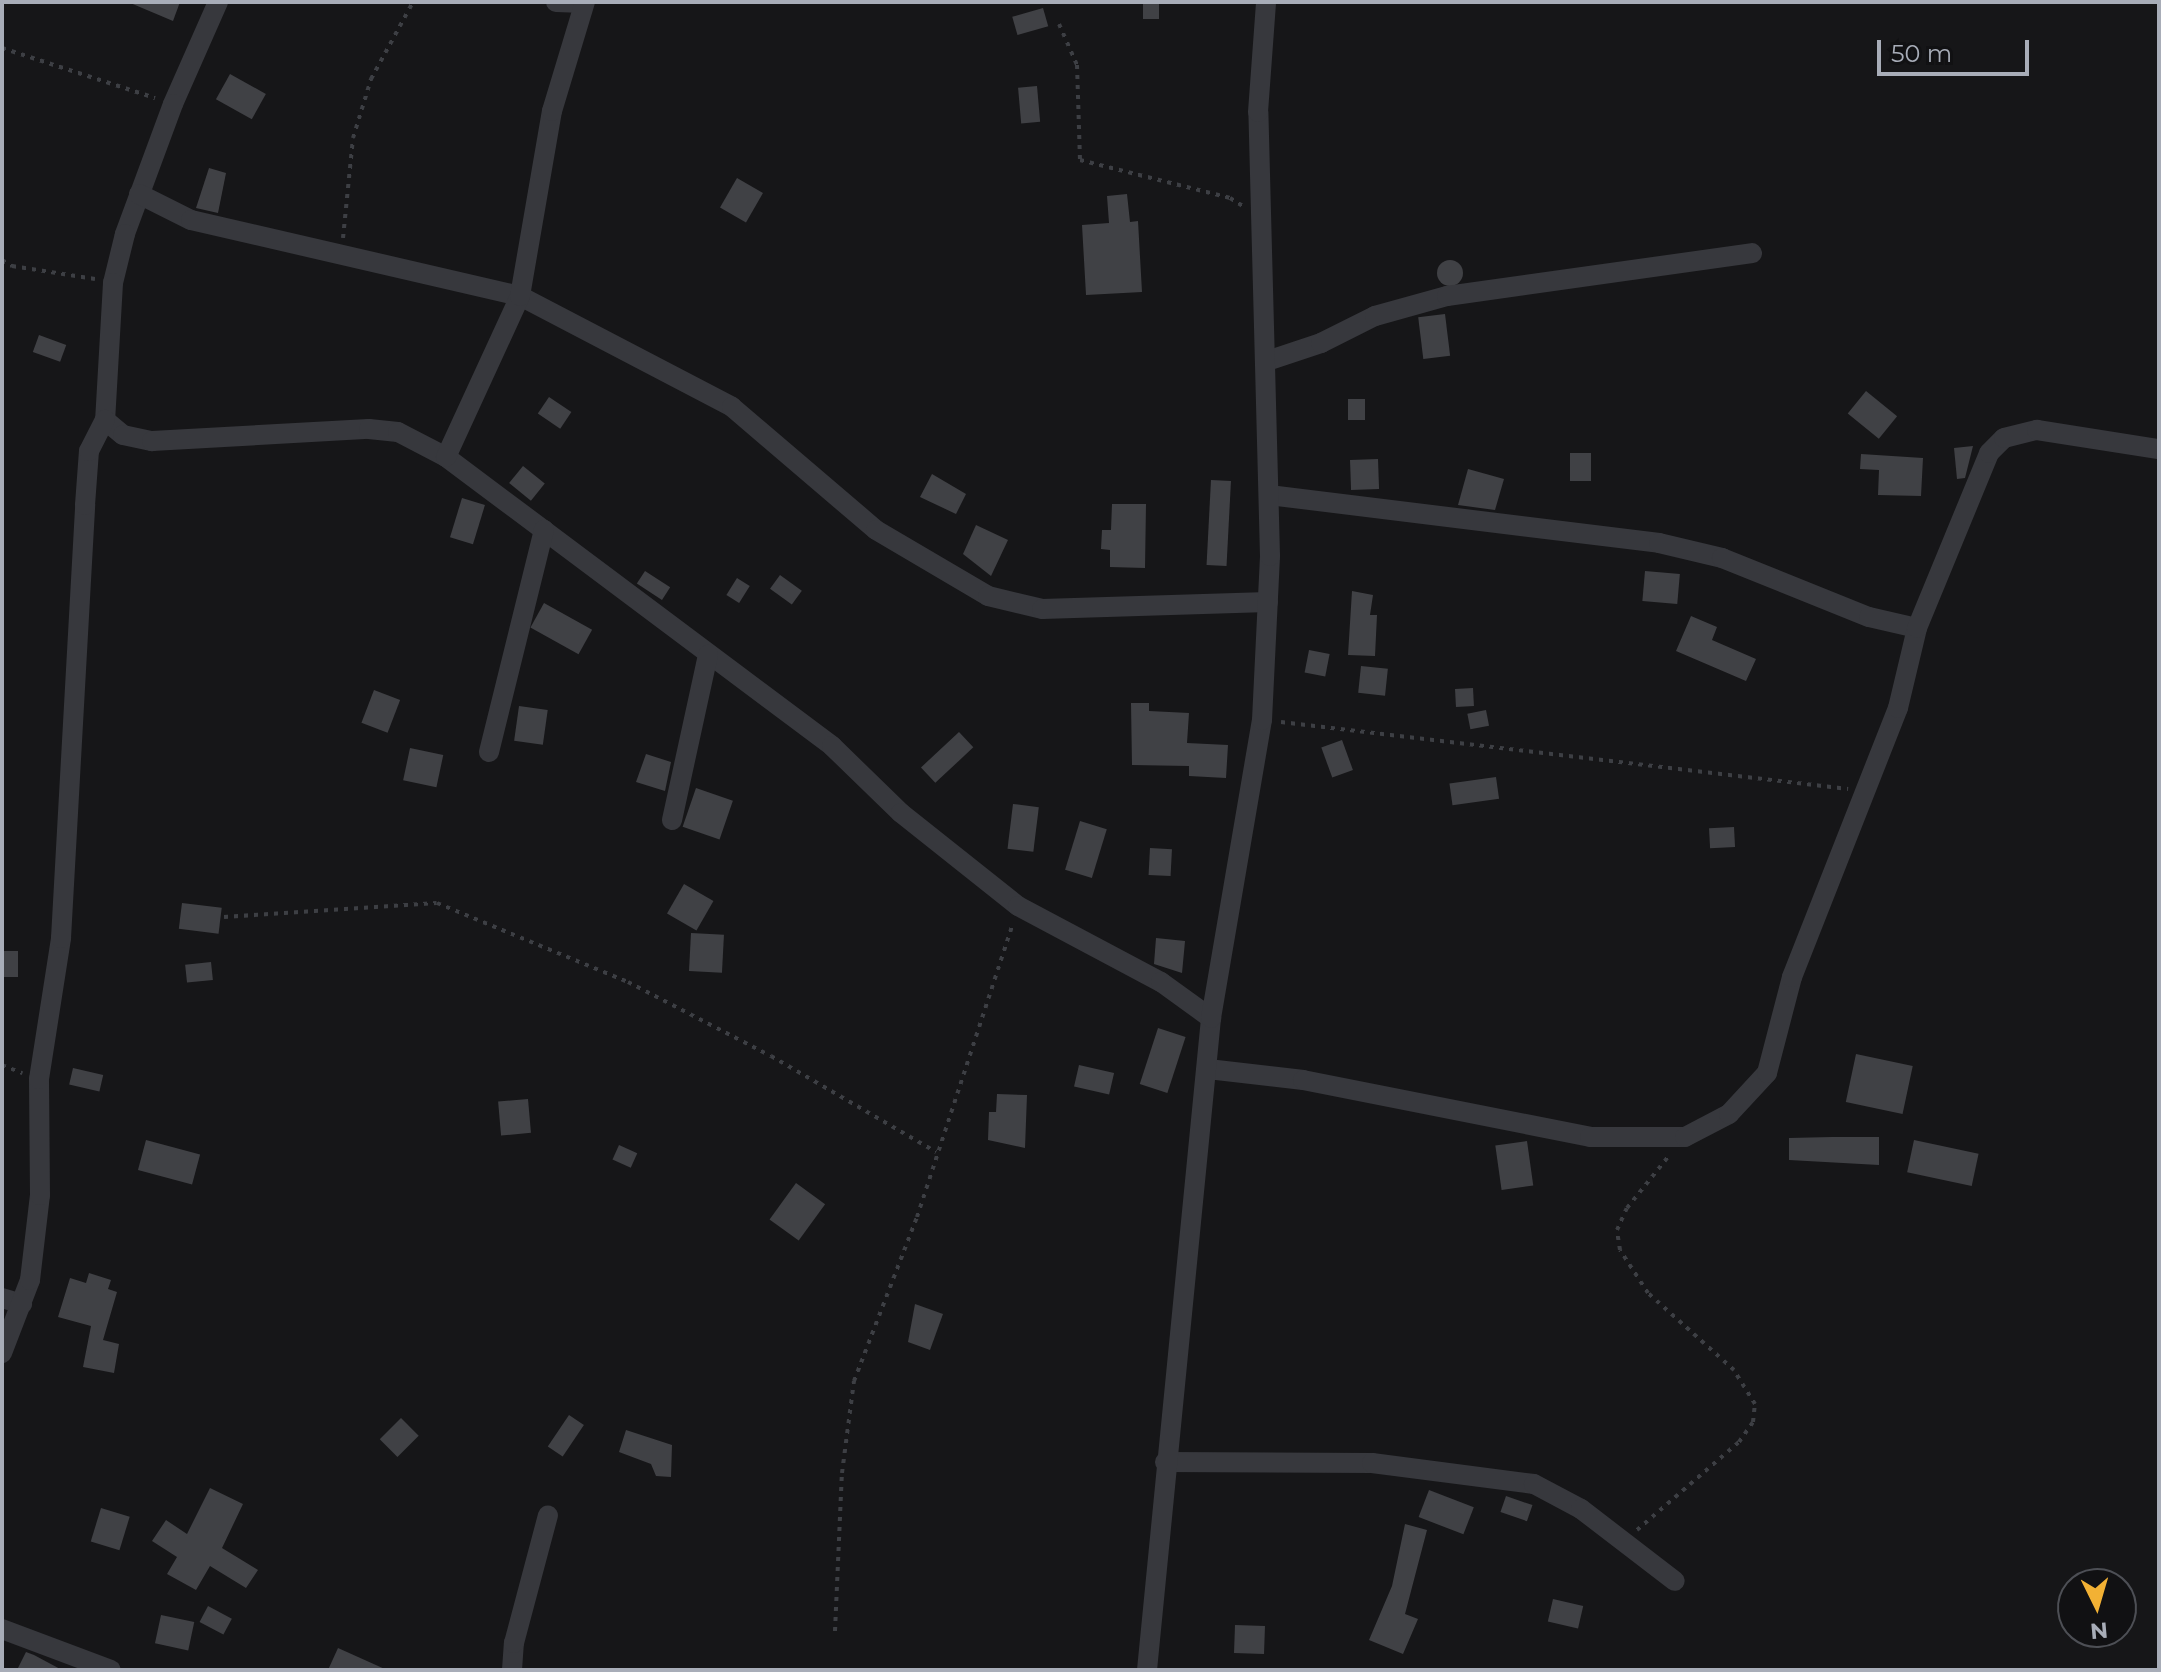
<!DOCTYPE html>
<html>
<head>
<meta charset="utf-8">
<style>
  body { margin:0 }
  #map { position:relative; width:2161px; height:1672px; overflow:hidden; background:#161618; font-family:Montserrat,sans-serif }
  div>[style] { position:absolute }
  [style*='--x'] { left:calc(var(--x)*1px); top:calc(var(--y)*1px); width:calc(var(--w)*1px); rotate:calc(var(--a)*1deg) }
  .building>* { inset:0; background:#404145; transform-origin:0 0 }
  .round { border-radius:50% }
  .path>* { height:4px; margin-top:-2px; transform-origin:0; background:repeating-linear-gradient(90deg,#3d3f44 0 4px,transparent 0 10px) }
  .minor>* { height:20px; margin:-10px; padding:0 10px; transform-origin:10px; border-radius:10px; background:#37383d }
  span { translate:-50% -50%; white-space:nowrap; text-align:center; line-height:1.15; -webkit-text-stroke:7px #111113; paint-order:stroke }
  .frame { position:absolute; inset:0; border:4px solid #a8adb8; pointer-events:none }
  .north { position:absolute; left:2057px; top:1568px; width:80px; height:80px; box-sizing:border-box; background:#111113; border:2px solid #4d4f55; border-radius:50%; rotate:175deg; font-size:22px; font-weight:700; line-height:32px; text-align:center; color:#a8adb8 }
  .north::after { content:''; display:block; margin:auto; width:28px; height:36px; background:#f2b134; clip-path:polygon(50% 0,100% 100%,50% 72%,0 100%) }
  .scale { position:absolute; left:1877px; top:40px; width:152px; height:36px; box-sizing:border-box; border:4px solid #a8adb8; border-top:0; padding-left:10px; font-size:24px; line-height:28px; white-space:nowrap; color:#a8adb8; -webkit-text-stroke:6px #111113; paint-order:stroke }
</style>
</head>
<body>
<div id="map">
  <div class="building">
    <i style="clip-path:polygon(128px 2px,180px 2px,173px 21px)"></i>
    <i style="left:1143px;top:2px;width:16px;height:17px"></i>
    <i style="left:1043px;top:8px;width:19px;height:32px;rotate:74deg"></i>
    <i style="left:230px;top:74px;width:41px;height:29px;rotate:29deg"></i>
    <i style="left:1037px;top:86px;width:36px;height:19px;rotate:85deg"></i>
    <i style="clip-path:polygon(209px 168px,226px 173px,218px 213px,196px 208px)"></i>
    <i style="left:737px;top:178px;width:30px;height:34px;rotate:30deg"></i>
    <i style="clip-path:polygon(1127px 194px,1130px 222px,1138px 221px,1142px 292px,1086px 295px,1082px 225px,1109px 223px,1107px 196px)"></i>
    <i class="round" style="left:1437px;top:260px;width:26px;height:26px"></i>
    <i style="left:1445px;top:314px;width:42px;height:27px;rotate:83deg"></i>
    <i style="left:39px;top:335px;width:29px;height:18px;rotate:20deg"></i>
    <i style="left:1866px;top:391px;width:40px;height:29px;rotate:39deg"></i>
    <i style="left:549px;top:397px;width:27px;height:20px;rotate:34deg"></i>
    <i style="left:1348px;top:399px;width:17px;height:21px"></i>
    <i style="clip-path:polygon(1973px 446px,1965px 478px,1957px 479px,1954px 448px)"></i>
    <i style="left:1570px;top:453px;width:21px;height:28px"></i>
    <i style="clip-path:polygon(1861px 454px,1923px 458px,1921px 496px,1878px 495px,1879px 470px,1860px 469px)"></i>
    <i style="left:1378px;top:459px;width:30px;height:28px;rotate:88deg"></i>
    <i style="left:523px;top:466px;width:28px;height:22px;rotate:39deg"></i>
    <i style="clip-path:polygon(1468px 469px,1504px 479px,1495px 510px,1458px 505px)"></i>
    <i style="clip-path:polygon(932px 474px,966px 494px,956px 514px,920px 497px)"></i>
    <i style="left:1211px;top:480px;width:20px;height:85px;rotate:3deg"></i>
    <i style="left:462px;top:498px;width:24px;height:41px;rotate:17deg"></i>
    <i style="clip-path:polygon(1112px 504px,1146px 504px,1145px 568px,1110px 567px,1110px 550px,1101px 549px,1102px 530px,1111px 530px)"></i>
    <i style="clip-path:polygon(976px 525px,1008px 540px,991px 576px,963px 554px)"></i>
    <i style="left:645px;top:571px;width:30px;height:15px;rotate:33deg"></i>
    <i style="left:1645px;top:571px;width:35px;height:30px;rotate:5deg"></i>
    <i style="left:780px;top:575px;width:27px;height:17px;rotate:36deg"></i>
    <i style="left:737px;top:578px;width:15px;height:20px;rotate:32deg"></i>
    <i style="clip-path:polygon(1352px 591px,1373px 595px,1370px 615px,1377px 615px,1375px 656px,1348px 655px)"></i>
    <i style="left:544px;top:603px;width:55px;height:28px;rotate:29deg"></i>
    <i style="clip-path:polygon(1691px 616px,1717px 627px,1712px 640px,1756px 659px,1746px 681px,1676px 651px)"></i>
    <i style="left:1309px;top:650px;width:21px;height:23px;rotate:11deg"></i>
    <i style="left:1361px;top:666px;width:27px;height:27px;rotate:6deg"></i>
    <i style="left:1473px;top:688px;width:18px;height:18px;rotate:87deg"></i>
    <i style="left:374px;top:690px;width:28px;height:35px;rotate:21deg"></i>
    <i style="clip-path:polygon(1131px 703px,1149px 703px,1149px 711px,1189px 713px,1187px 743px,1228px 745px,1226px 778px,1189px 776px,1189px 766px,1132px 765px)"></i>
    <i style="left:519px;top:706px;width:29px;height:35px;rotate:8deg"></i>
    <i style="left:1486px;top:710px;width:16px;height:19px;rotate:79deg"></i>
    <i style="left:959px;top:732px;width:21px;height:52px;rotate:47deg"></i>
    <i style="left:1342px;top:740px;width:32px;height:22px;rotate:70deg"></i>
    <i style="left:410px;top:748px;width:34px;height:33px;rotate:12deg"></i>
    <i style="clip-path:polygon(646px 754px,671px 762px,665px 791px,636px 782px)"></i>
    <i style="left:1496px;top:777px;width:22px;height:47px;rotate:82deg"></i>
    <i style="left:696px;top:788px;width:39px;height:41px;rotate:19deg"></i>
    <i style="left:1013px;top:804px;width:26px;height:45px;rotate:7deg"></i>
    <i style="left:1080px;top:821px;width:28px;height:51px;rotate:17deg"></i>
    <i style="left:1734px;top:827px;width:20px;height:25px;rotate:87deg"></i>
    <i style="left:1150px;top:848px;width:22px;height:27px;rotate:3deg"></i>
    <i style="left:684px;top:884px;width:34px;height:34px;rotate:30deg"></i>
    <i style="left:182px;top:903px;width:40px;height:26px;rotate:7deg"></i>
    <i style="left:691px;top:933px;width:33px;height:38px;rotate:3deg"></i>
    <i style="clip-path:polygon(1156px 938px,1185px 941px,1182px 973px,1154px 964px)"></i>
    <i style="left:2px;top:951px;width:16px;height:26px"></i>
    <i style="left:211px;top:962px;width:18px;height:26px;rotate:84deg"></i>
    <i style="left:1158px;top:1028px;width:29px;height:59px;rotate:18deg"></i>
    <i style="left:1856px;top:1054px;width:58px;height:49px;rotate:12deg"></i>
    <i style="left:1079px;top:1065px;width:36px;height:22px;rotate:13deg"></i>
    <i style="left:73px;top:1068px;width:31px;height:17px;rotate:13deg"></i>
    <i style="clip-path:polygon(997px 1094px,1027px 1095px,1025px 1148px,988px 1140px,989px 1112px,996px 1112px)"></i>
    <i style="left:528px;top:1099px;width:34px;height:30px;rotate:85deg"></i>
    <i style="clip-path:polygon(1832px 1137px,1879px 1137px,1879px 1165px,1789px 1160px,1789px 1138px)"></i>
    <i style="left:146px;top:1140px;width:56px;height:31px;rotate:15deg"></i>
    <i style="left:1914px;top:1140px;width:66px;height:33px;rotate:12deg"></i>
    <i style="left:1527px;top:1141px;width:45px;height:32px;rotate:82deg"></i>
    <i style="left:619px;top:1145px;width:20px;height:16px;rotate:24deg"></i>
    <i style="left:796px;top:1183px;width:36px;height:45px;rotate:36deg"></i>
    <i style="clip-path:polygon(89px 1273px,111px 1280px,108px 1289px,117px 1292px,103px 1340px,119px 1344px,114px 1373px,83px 1367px,91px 1326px,58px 1317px,70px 1278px,86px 1283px)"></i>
    <i style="clip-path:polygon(915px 1304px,943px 1314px,930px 1350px,908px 1342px)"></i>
    <i style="left:569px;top:1415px;width:18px;height:38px;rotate:34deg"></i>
    <i style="left:401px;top:1418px;width:25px;height:30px;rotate:45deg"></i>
    <i style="clip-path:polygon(626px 1430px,672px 1445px,671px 1477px,656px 1476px,651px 1464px,619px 1452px)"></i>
    <i style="clip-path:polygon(210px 1488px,243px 1504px,222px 1548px,258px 1570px,246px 1588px,210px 1566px,196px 1590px,167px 1574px,177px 1557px,152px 1541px,166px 1520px,187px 1534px)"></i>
    <i style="left:1429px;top:1490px;width:48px;height:29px;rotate:21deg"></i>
    <i style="left:1506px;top:1496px;width:28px;height:17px;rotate:19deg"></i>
    <i style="left:101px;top:1508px;width:30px;height:35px;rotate:17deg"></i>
    <i style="clip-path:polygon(1405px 1524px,1427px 1530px,1405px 1614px,1418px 1619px,1403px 1654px,1369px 1640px,1392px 1586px)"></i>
    <i style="left:1553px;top:1599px;width:31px;height:23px;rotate:13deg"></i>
    <i style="left:208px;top:1606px;width:27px;height:18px;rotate:28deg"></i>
    <i style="left:161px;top:1615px;width:34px;height:29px;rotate:12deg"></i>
    <i style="left:1235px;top:1625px;width:30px;height:28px;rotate:2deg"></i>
    <i style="clip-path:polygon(338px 1648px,387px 1670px,328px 1670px)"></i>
    <i style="clip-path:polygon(26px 1652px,34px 1655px,62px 1670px,17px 1670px)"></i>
  </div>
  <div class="path">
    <i style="--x:1059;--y:24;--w:45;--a:66.3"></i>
    <i style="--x:1077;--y:65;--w:95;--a:88.2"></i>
    <i style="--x:1080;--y:160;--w:155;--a:14.2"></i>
    <i style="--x:1230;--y:198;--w:15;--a:32"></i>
    <i style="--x:2;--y:48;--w:161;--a:18.1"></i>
    <i style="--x:343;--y:238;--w:100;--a:-84.3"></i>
    <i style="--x:353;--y:138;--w:62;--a:-73"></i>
    <i style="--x:371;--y:79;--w:88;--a:-61.4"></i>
    <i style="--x:2;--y:260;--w:12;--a:31"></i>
    <i style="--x:12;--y:266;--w:84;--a:8.9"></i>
    <i style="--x:1281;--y:722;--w:571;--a:6.74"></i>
    <i style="--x:224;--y:917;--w:213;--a:-3.8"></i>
    <i style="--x:437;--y:903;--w:207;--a:22.5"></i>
    <i style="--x:628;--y:982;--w:161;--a:27.4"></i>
    <i style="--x:771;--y:1056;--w:191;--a:30.2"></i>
    <i style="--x:2;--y:1065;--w:22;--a:22"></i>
    <i style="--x:1637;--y:1530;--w:135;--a:-40.8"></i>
    <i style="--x:1739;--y:1442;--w:24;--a:-55"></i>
    <i style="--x:1753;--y:1422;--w:18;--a:-84"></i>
    <i style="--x:1755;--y:1404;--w:40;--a:-122"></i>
    <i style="--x:1734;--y:1370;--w:115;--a:-138.2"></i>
    <i style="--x:1648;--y:1293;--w:51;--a:-123.1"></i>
    <i style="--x:1620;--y:1250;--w:20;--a:-99"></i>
    <i style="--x:1617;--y:1230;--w:24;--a:-66"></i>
    <i style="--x:1627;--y:1208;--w:65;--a:-51.2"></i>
    <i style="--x:835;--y:1631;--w:158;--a:-87.5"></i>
    <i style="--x:842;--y:1473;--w:93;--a:-82.6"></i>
    <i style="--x:854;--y:1381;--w:176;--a:-69"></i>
    <i style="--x:917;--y:1217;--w:308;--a:-71.9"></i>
  </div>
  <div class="minor">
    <i style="--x:218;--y:2;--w:111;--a:113.8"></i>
    <i style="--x:173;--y:104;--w:139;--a:110.3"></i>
    <i style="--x:125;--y:234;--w:50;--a:103.8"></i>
    <i style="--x:113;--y:283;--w:137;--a:93.3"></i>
    <i style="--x:105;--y:420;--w:23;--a:40"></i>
    <i style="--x:123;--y:435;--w:30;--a:12"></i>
    <i style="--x:152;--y:441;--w:217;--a:-3.2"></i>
    <i style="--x:369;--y:429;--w:29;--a:6"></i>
    <i style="--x:398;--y:432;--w:54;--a:27.5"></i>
    <i style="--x:446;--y:457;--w:482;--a:36.8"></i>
    <i style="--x:832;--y:746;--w:96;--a:44.2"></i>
    <i style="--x:901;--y:813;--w:149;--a:38.5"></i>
    <i style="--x:1018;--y:906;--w:162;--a:28"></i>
    <i style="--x:1161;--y:982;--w:62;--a:35.8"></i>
    <i style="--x:556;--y:2;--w:28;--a:2"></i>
    <i style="--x:139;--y:194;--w:58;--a:26.6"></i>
    <i style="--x:191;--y:220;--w:338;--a:13"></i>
    <i style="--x:520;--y:296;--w:239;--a:27.6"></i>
    <i style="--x:732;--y:407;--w:189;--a:40.5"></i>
    <i style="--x:876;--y:530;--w:130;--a:30.5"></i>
    <i style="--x:988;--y:596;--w:56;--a:13.5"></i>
    <i style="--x:1042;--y:609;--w:226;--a:-1.8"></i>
    <i style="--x:1267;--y:361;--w:57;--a:-18.4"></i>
    <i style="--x:1321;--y:343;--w:60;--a:-26.6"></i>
    <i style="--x:1375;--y:316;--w:75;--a:-15.5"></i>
    <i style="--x:1447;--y:296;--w:308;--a:-8"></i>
    <i style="--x:446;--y:457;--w:177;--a:-65.3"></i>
    <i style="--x:520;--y:296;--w:188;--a:-80.2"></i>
    <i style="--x:552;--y:111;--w:114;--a:-73.2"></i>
    <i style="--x:1269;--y:495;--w:393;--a:7"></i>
    <i style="--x:1659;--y:543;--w:65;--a:13.4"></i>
    <i style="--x:1722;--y:558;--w:158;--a:21.9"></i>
    <i style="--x:1869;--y:617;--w:49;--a:12.9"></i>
    <i style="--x:489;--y:752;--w:229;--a:-76.1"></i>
    <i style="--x:672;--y:820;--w:169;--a:-77.7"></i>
    <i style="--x:1208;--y:1069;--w:96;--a:6.6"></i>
    <i style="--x:1303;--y:1080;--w:293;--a:11.2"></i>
    <i style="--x:1590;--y:1137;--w:95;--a:0"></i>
    <i style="--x:1685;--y:1137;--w:50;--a:-27.6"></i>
    <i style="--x:1729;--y:1114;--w:56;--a:-47.2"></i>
    <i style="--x:1767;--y:1073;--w:99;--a:-75.4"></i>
    <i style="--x:1792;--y:977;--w:289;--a:-68.5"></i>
    <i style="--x:1898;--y:708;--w:82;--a:-76.6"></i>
    <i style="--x:1917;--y:628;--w:189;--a:-67.6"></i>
    <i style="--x:1989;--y:453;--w:21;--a:-45"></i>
    <i style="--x:2004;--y:438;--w:34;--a:-14"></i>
    <i style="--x:2037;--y:430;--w:123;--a:8.9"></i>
    <i style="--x:2;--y:1298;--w:21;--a:17"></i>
    <i style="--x:2;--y:1353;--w:78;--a:-69"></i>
    <i style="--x:30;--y:1280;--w:86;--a:-83.3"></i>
    <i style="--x:40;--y:1195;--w:116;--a:-90.5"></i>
    <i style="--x:39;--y:1079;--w:143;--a:-81.1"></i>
    <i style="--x:61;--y:938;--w:434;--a:-86.8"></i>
    <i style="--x:85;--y:505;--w:54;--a:-85.8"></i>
    <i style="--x:89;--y:451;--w:35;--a:-63"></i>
    <i style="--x:1165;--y:1462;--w:207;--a:0.3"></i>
    <i style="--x:1372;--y:1463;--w:163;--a:7.4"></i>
    <i style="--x:1534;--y:1484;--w:53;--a:28"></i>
    <i style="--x:1581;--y:1509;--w:118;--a:37.5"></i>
    <i style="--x:2;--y:1629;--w:116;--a:20.6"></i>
    <i style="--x:512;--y:1670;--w:27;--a:-86"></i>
    <i style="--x:514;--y:1643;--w:132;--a:-75.1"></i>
    <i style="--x:1147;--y:1670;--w:655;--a:-84.39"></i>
    <i style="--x:1211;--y:1018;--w:302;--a:-80.3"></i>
    <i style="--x:1262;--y:720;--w:164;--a:-87.2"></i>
    <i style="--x:1270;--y:556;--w:444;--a:-91.5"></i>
    <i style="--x:1258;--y:112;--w:110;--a:-85.8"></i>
  </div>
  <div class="frame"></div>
  <div class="north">N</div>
  <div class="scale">50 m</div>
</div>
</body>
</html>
